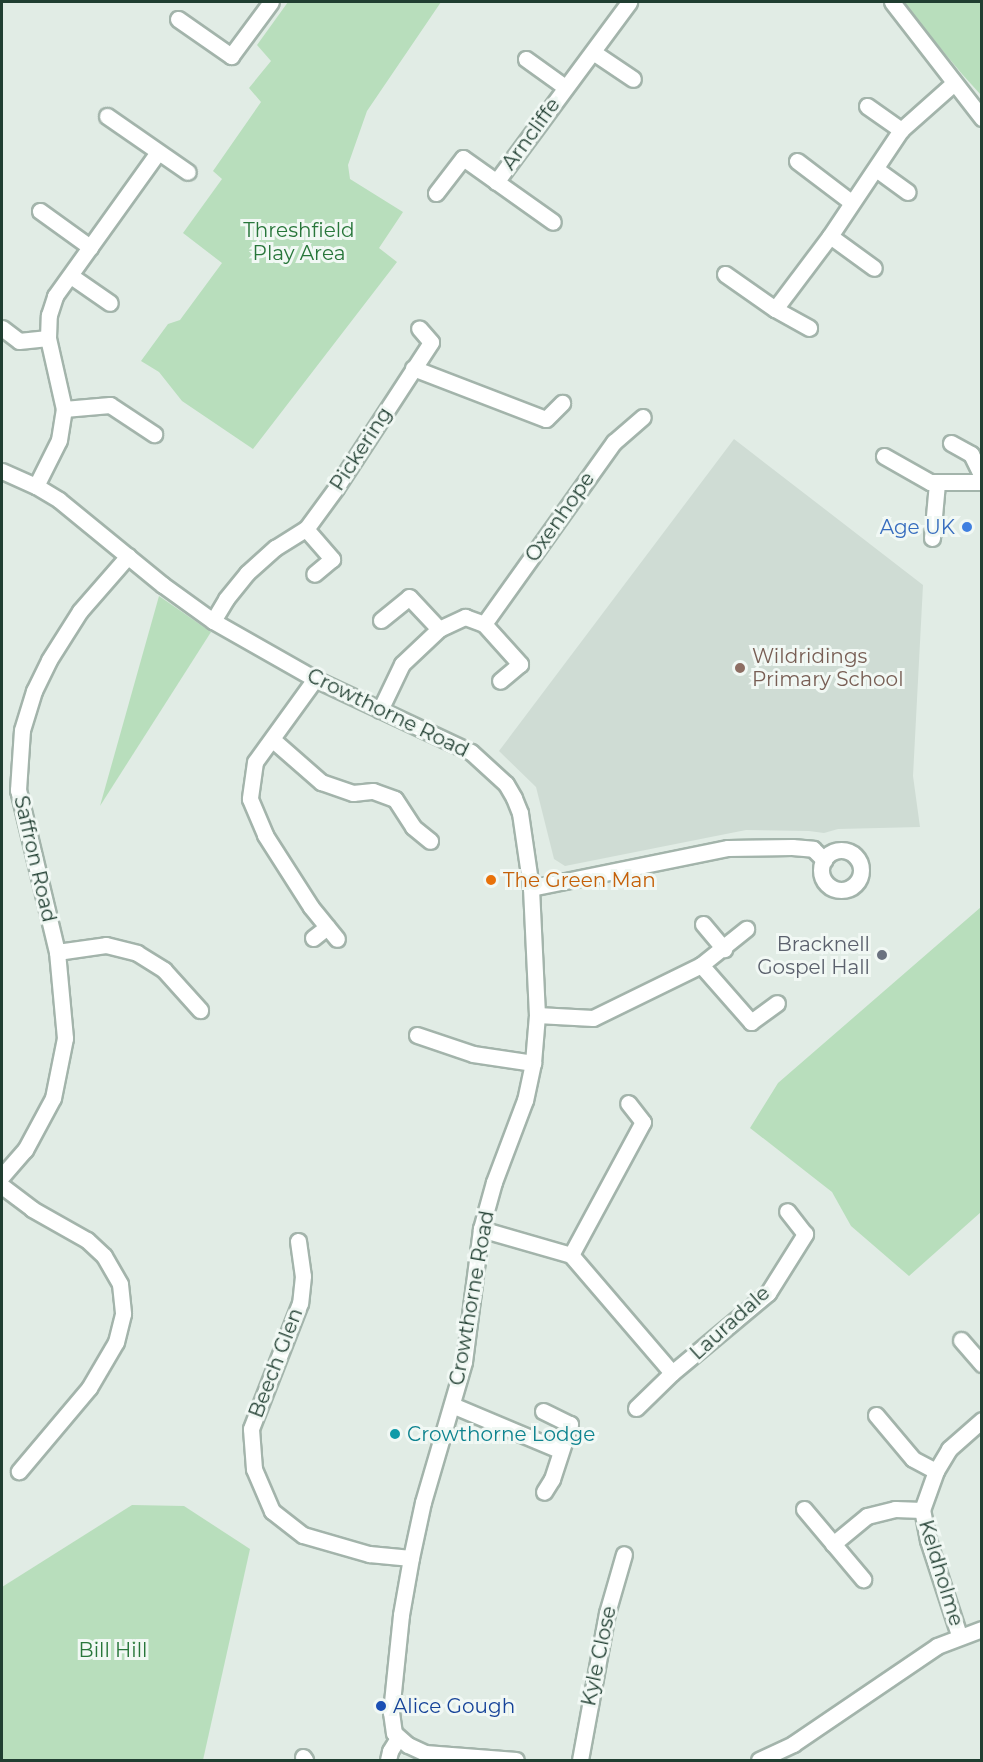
<!DOCTYPE html>
<html>
<head>
<meta charset="utf-8">
<style>
  body { margin:0 }
  #map { position:relative; width:983px; height:1762px; overflow:hidden; background:#e1ece5; font-family:Montserrat,sans-serif }
  div>[style] { position:absolute }
  [style*='--x'] { left:calc(var(--x)*1px); top:calc(var(--y)*1px); width:calc(var(--w)*1px); rotate:calc(var(--a)*1deg) }
  .built>* { inset:0; background:#cfdcd4 }
  .green>* { inset:0; background:#b8debc }
  .roads { filter:drop-shadow(2px 0 #a3b4ab) drop-shadow(-2px 0 #a3b4ab) drop-shadow(0 2px #a3b4ab) drop-shadow(0 -2px #a3b4ab) }
  .minor>* { height:15px; margin:-7.5px; padding:0 7.5px; transform-origin:7.5px; border-radius:7.5px; background:#fff }
  .minor>.ring { margin:-7.5px; padding:0; box-sizing:content-box; background:none; border:15px solid #fff; border-radius:50% }
  .dots>* { width:16px; height:16px; translate:-50% -50%; box-sizing:border-box; border:3px solid #f1f8f4; border-radius:50% }
  span { translate:-50% -50%; white-space:nowrap; text-align:center; line-height:1.15; -webkit-text-stroke:6px #f1f8f4; paint-order:stroke }
  .street-label { font-size:20px; color:#203e31 }
  .park-label { font-size:20px; color:#28763a }
  .shop-label { font-size:20px; color:#366cbe }
  .right { translate:-100% -50%; text-align:right }
  .education-label { font-size:20px; color:#785e54 }
  .left { translate:0 -50%; text-align:left }
  .food-label { font-size:20px; color:#c56008 }
  .worship-label { font-size:20px; color:#5b616d }
  .culture-label { font-size:20px; color:#0d838f }
  .transit-label { font-size:20px; color:#164399 }
  .frame { position:absolute; inset:0; border:3px solid #203e31; pointer-events:none }
</style>
</head>
<body>
<div id="map">
  <div class="built">
    <i style="clip-path:polygon(734px 439px,923px 585px,913px 776px,920px 827px,838px 829px,824px 833px,809px 831px,746px 830px,565px 866px,554px 859px,536px 787px,499px 751px)"></i>
  </div>
  <div class="green">
    <i style="clip-path:polygon(288px 2px,441px 2px,367px 111px,348px 165px,350px 179px,403px 212px,379px 248px,397px 262px,253px 449px,182px 401px,159px 372px,141px 361px,168px 324px,180px 320px,222px 263px,183px 233px,222px 179px,213px 171px,261px 102px,249px 88px,271px 61px,257px 45px)"></i>
    <i style="clip-path:polygon(902px 2px,981px 2px,981px 95px,962px 74px)"></i>
    <i style="clip-path:polygon(159px 596px,211px 632px,100px 806px)"></i>
    <i style="clip-path:polygon(981px 907px,981px 1212px,909px 1276px,851px 1226px,832px 1192px,750px 1128px,778px 1083px)"></i>
    <i style="clip-path:polygon(132px 1505px,184px 1506px,250px 1549px,203px 1760px,2px 1760px,2px 1587px)"></i>
  </div>
  <div class="roads">
    <div class="minor">
      <i style="--x:892;--y:2;--w:147;--a:52.2"></i>
      <i style="--x:178;--y:19;--w:65;--a:34.9"></i>
      <i style="--x:231;--y:56;--w:67;--a:-53.5"></i>
      <i style="--x:593;--y:52;--w:48;--a:34"></i>
      <i style="--x:526;--y:59;--w:48;--a:35.7"></i>
      <i style="--x:867;--y:106;--w:42;--a:35.2"></i>
      <i style="--x:107;--y:116;--w:98;--a:34.7"></i>
      <i style="--x:797;--y:161;--w:68;--a:37.2"></i>
      <i style="--x:876;--y:169;--w:39;--a:36"></i>
      <i style="--x:496;--y:182;--w:224;--a:-53.5"></i>
      <i style="--x:436;--y:193;--w:44;--a:-52.4"></i>
      <i style="--x:463;--y:158;--w:110;--a:35.4"></i>
      <i style="--x:40;--y:211;--w:62;--a:35.8"></i>
      <i style="--x:830;--y:236;--w:54;--a:36"></i>
      <i style="--x:725;--y:274;--w:61;--a:35"></i>
      <i style="--x:775;--y:309;--w:39;--a:29"></i>
      <i style="--x:71;--y:276;--w:47;--a:34.7"></i>
      <i style="--x:775;--y:309;--w:91;--a:-53"></i>
      <i style="--x:830;--y:236;--w:128;--a:-56.2"></i>
      <i style="--x:901;--y:130;--w:71;--a:-41.6"></i>
      <i style="--x:2;--y:328;--w:21;--a:37"></i>
      <i style="--x:19;--y:341;--w:29;--a:-6"></i>
      <i style="--x:413;--y:368;--w:142;--a:21"></i>
      <i style="--x:546;--y:419;--w:23;--a:-45"></i>
      <i style="--x:64;--y:409;--w:46;--a:-5"></i>
      <i style="--x:110;--y:405;--w:53;--a:33.4"></i>
      <i style="--x:951;--y:443;--w:23;--a:29"></i>
      <i style="--x:971;--y:454;--w:25;--a:64"></i>
      <i style="--x:884;--y:456;--w:53;--a:29.5"></i>
      <i style="--x:930;--y:482;--w:52;--a:0"></i>
      <i style="--x:2;--y:471;--w:37;--a:24"></i>
      <i style="--x:36;--y:486;--w:27;--a:31"></i>
      <i style="--x:59;--y:500;--w:134;--a:39.3"></i>
      <i style="--x:163;--y:585;--w:62;--a:35.8"></i>
      <i style="--x:213;--y:621;--w:117;--a:29.6"></i>
      <i style="--x:315;--y:679;--w:172;--a:25.1"></i>
      <i style="--x:471;--y:752;--w:47;--a:42.4"></i>
      <i style="--x:506;--y:784;--w:16;--a:60"></i>
      <i style="--x:514;--y:798;--w:16;--a:68"></i>
      <i style="--x:520;--y:813;--w:76;--a:81.7"></i>
      <i style="--x:531;--y:888;--w:127;--a:87.3"></i>
      <i style="--x:537;--y:1015;--w:48;--a:94.8"></i>
      <i style="--x:533;--y:1063;--w:38;--a:102"></i>
      <i style="--x:525;--y:1100;--w:88;--a:110.7"></i>
      <i style="--x:494;--y:1182;--w:49;--a:105.5"></i>
      <i style="--x:481;--y:1229;--w:134;--a:97.3"></i>
      <i style="--x:464;--y:1362;--w:146;--a:106.3"></i>
      <i style="--x:423;--y:1502;--w:57;--a:102.1"></i>
      <i style="--x:411;--y:1558;--w:58;--a:100"></i>
      <i style="--x:401;--y:1615;--w:98;--a:95.9"></i>
      <i style="--x:391;--y:1712;--w:21;--a:82"></i>
      <i style="--x:394;--y:1733;--w:18;--a:41"></i>
      <i style="--x:408;--y:1745;--w:19;--a:25"></i>
      <i style="--x:425;--y:1753;--w:91;--a:4.4"></i>
      <i style="--x:36;--y:486;--w:51;--a:-63.4"></i>
      <i style="--x:59;--y:440;--w:31;--a:-81"></i>
      <i style="--x:64;--y:409;--w:73;--a:-102.7"></i>
      <i style="--x:48;--y:338;--w:23;--a:-88"></i>
      <i style="--x:49;--y:315;--w:20;--a:-72"></i>
      <i style="--x:55;--y:296;--w:177;--a:-54.4"></i>
      <i style="--x:306;--y:529;--w:40;--a:49"></i>
      <i style="--x:332;--y:559;--w:23;--a:140"></i>
      <i style="--x:932;--y:538;--w:55;--a:-84.8"></i>
      <i style="--x:381;--y:620;--w:36;--a:-39"></i>
      <i style="--x:409;--y:597;--w:44;--a:46.8"></i>
      <i style="--x:213;--y:621;--w:26;--a:-59"></i>
      <i style="--x:226;--y:599;--w:33;--a:-51"></i>
      <i style="--x:247;--y:573;--w:38;--a:-42"></i>
      <i style="--x:275;--y:548;--w:36;--a:-32"></i>
      <i style="--x:306;--y:529;--w:51;--a:-53.8"></i>
      <i style="--x:336;--y:488;--w:174;--a:-56.9"></i>
      <i style="--x:431;--y:342;--w:18;--a:-131"></i>
      <i style="--x:484;--y:624;--w:54;--a:48"></i>
      <i style="--x:520;--y:664;--w:26;--a:140"></i>
      <i style="--x:315;--y:679;--w:102;--a:125.9"></i>
      <i style="--x:255;--y:762;--w:37;--a:98"></i>
      <i style="--x:250;--y:799;--w:39;--a:67"></i>
      <i style="--x:265;--y:835;--w:85;--a:57.4"></i>
      <i style="--x:311;--y:907;--w:41;--a:50.9"></i>
      <i style="--x:380;--y:710;--w:51;--a:-64.4"></i>
      <i style="--x:402;--y:664;--w:51;--a:-43.4"></i>
      <i style="--x:439;--y:629;--w:29;--a:-25"></i>
      <i style="--x:465;--y:617;--w:20;--a:20"></i>
      <i style="--x:484;--y:624;--w:224;--a:-54.5"></i>
      <i style="--x:614;--y:442;--w:38;--a:-41"></i>
      <i style="--x:273;--y:740;--w:64;--a:41.2"></i>
      <i style="--x:321;--y:782;--w:34;--a:19"></i>
      <i style="--x:353;--y:793;--w:20;--a:-6"></i>
      <i style="--x:373;--y:791;--w:23;--a:20"></i>
      <i style="--x:395;--y:799;--w:33;--a:57"></i>
      <i style="--x:413;--y:827;--w:22;--a:39"></i>
      <i class="ring" style="left:821px;top:850px;width:25px;height:25px"></i>
      <i style="--x:531;--y:888;--w:201;--a:-11.5"></i>
      <i style="--x:728;--y:848;--w:64;--a:-0.9"></i>
      <i style="--x:792;--y:847;--w:21;--a:5"></i>
      <i style="--x:813;--y:849;--w:16;--a:45"></i>
      <i style="--x:703;--y:924;--w:33;--a:50"></i>
      <i style="--x:313;--y:938;--w:18;--a:-38"></i>
      <i style="--x:57;--y:952;--w:49;--a:-8.1"></i>
      <i style="--x:106;--y:945;--w:32;--a:14"></i>
      <i style="--x:137;--y:953;--w:32;--a:32"></i>
      <i style="--x:164;--y:970;--w:54;--a:48"></i>
      <i style="--x:701;--y:965;--w:76;--a:48.7"></i>
      <i style="--x:751;--y:1022;--w:32;--a:-36"></i>
      <i style="--x:537;--y:1015;--w:56;--a:3.1"></i>
      <i style="--x:593;--y:1018;--w:120;--a:-26.1"></i>
      <i style="--x:701;--y:965;--w:58;--a:-38.7"></i>
      <i style="--x:417;--y:1035;--w:59;--a:18.7"></i>
      <i style="--x:473;--y:1054;--w:61;--a:8.5"></i>
      <i style="--x:2;--y:1176;--w:35;--a:-49"></i>
      <i style="--x:25;--y:1150;--w:59;--a:-61.7"></i>
      <i style="--x:53;--y:1098;--w:61;--a:-78.7"></i>
      <i style="--x:65;--y:1038;--w:86;--a:-95.3"></i>
      <i style="--x:57;--y:952;--w:167;--a:-103.5"></i>
      <i style="--x:18;--y:790;--w:60;--a:-86.2"></i>
      <i style="--x:22;--y:730;--w:41;--a:-72.9"></i>
      <i style="--x:34;--y:691;--w:34;--a:-64"></i>
      <i style="--x:49;--y:660;--w:58;--a:-57.7"></i>
      <i style="--x:80;--y:611;--w:73;--a:-48.9"></i>
      <i style="--x:2;--y:1186;--w:38;--a:37"></i>
      <i style="--x:32;--y:1209;--w:63;--a:29.4"></i>
      <i style="--x:87;--y:1240;--w:23;--a:43"></i>
      <i style="--x:104;--y:1256;--w:32;--a:60"></i>
      <i style="--x:120;--y:1284;--w:30;--a:84"></i>
      <i style="--x:123;--y:1314;--w:29;--a:104"></i>
      <i style="--x:116;--y:1342;--w:53;--a:120.4"></i>
      <i style="--x:89;--y:1388;--w:109;--a:130.1"></i>
      <i style="--x:481;--y:1229;--w:94;--a:16.1"></i>
      <i style="--x:571;--y:1255;--w:155;--a:49.4"></i>
      <i style="--x:298;--y:1241;--w:35;--a:82"></i>
      <i style="--x:303;--y:1276;--w:27;--a:96"></i>
      <i style="--x:300;--y:1303;--w:135;--a:111.3"></i>
      <i style="--x:251;--y:1429;--w:40;--a:85.7"></i>
      <i style="--x:254;--y:1469;--w:46;--a:66.8"></i>
      <i style="--x:272;--y:1511;--w:39;--a:38"></i>
      <i style="--x:303;--y:1535;--w:69;--a:16.1"></i>
      <i style="--x:369;--y:1554;--w:42;--a:5.4"></i>
      <i style="--x:571;--y:1255;--w:151;--a:-61.6"></i>
      <i style="--x:643;--y:1122;--w:24;--a:-128"></i>
      <i style="--x:961;--y:1340;--w:32;--a:49"></i>
      <i style="--x:452;--y:1405;--w:116;--a:22.8"></i>
      <i style="--x:636;--y:1408;--w:50;--a:-44.2"></i>
      <i style="--x:672;--y:1373;--w:125;--a:-39.8"></i>
      <i style="--x:768;--y:1293;--w:70;--a:-57.9"></i>
      <i style="--x:805;--y:1234;--w:29;--a:-128"></i>
      <i style="--x:543;--y:1411;--w:30;--a:26"></i>
      <i style="--x:570;--y:1424;--w:58;--a:108.1"></i>
      <i style="--x:552;--y:1479;--w:15;--a:122"></i>
      <i style="--x:876;--y:1415;--w:57;--a:49.9"></i>
      <i style="--x:913;--y:1459;--w:26;--a:28"></i>
      <i style="--x:804;--y:1509;--w:92;--a:49.9"></i>
      <i style="--x:833;--y:1544;--w:44;--a:-39.5"></i>
      <i style="--x:867;--y:1516;--w:29;--a:-14"></i>
      <i style="--x:895;--y:1509;--w:27;--a:2"></i>
      <i style="--x:959;--y:1635;--w:100;--a:-108.1"></i>
      <i style="--x:928;--y:1540;--w:31;--a:-101"></i>
      <i style="--x:922;--y:1510;--w:41;--a:-70.3"></i>
      <i style="--x:936;--y:1471;--w:26;--a:-59"></i>
      <i style="--x:949;--y:1449;--w:44;--a:-41.3"></i>
      <i style="--x:303;--y:1757;--w:4;--a:56"></i>
      <i style="--x:388;--y:1760;--w:9;--a:-77"></i>
      <i style="--x:390;--y:1751;--w:15;--a:-58"></i>
      <i style="--x:580;--y:1760;--w:149;--a:-79.6"></i>
      <i style="--x:607;--y:1613;--w:61;--a:-73.9"></i>
      <i style="--x:759;--y:1760;--w:38;--a:-25"></i>
      <i style="--x:793;--y:1744;--w:174;--a:-34.2"></i>
      <i style="--x:937;--y:1646;--w:48;--a:-20.7"></i>
    </div>
  </div>
  <div class="dots">
    <i style="left:967px;top:527px;background:#3f7fe0"></i>
    <i style="left:740px;top:668px;background:#8d6e63"></i>
    <i style="left:491px;top:880px;background:#e8710a"></i>
    <i style="left:882px;top:955px;background:#6b7280"></i>
    <i style="left:395px;top:1434px;background:#0f9aa8"></i>
    <i style="left:381px;top:1706px;background:#1a4fb4"></i>
  </div>
  <div class="street-label">
    <span style="left:531px;top:134px;rotate:-54deg">Arncliffe</span>
    <span style="left:361px;top:449px;rotate:-57deg">Pickering</span>
    <span style="left:560px;top:517px;rotate:-55deg">Oxenhope</span>
    <span style="left:388px;top:713px;rotate:26deg">Crowthorne Road</span>
    <span style="left:35px;top:859px;rotate:77deg">Saffron Road</span>
    <span style="left:472px;top:1298px;rotate:-80deg">Crowthorne Road</span>
    <span style="left:730px;top:1323px;rotate:-42deg">Lauradale</span>
    <span style="left:276px;top:1363px;rotate:-69deg">Beech Glen</span>
    <span style="left:941px;top:1573px;rotate:73deg">Keldholme</span>
    <span style="left:599px;top:1656px;rotate:-78deg">Kyle Close</span>
  </div>
  <div class="park-label">
    <span style="left:299px;top:242px">Threshfield<br>Play Area</span>
    <span style="left:113px;top:1650px">Bill Hill</span>
  </div>
  <div class="shop-label">
    <span class="right" style="left:955px;top:527px">Age UK</span>
  </div>
  <div class="education-label">
    <span class="left" style="left:752px;top:668px">Wildridings<br>Primary School</span>
  </div>
  <div class="food-label">
    <span class="left" style="left:503px;top:880px">The Green Man</span>
  </div>
  <div class="worship-label">
    <span class="right" style="left:870px;top:956px">Bracknell<br>Gospel Hall</span>
  </div>
  <div class="culture-label">
    <span class="left" style="left:407px;top:1434px">Crowthorne Lodge</span>
  </div>
  <div class="transit-label">
    <span class="left" style="left:393px;top:1706px">Alice Gough</span>
  </div>
  <div class="frame"></div>
</div>
</body>
</html>
